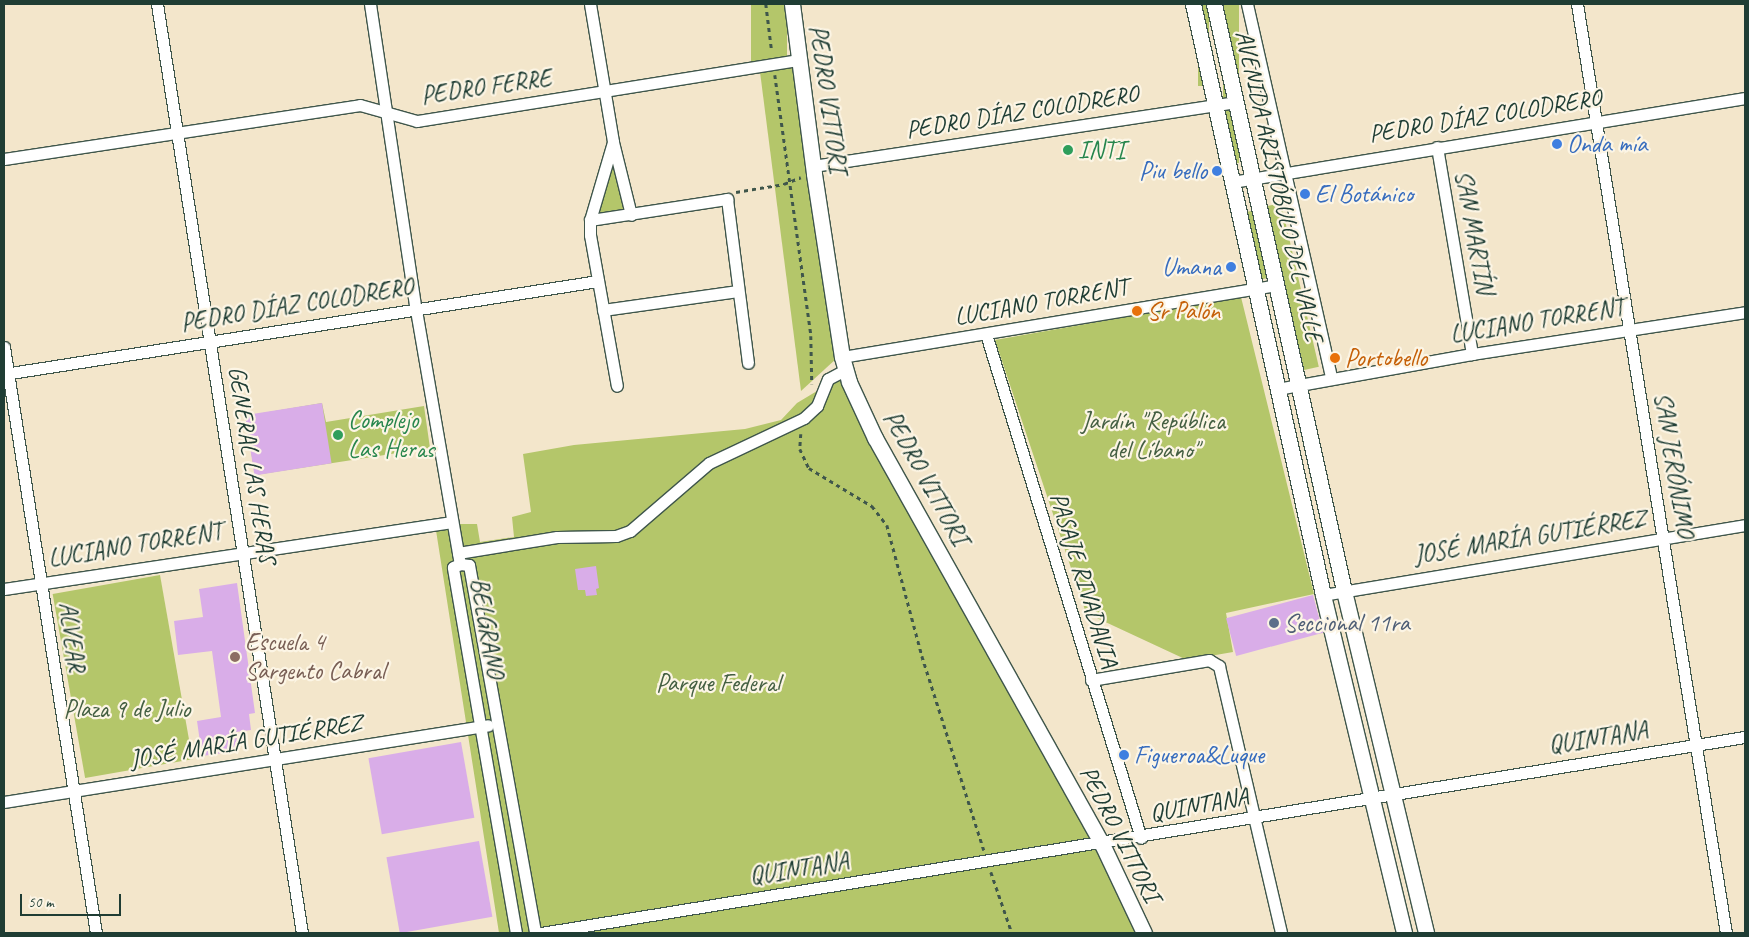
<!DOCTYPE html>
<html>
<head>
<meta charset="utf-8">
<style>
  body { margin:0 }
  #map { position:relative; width:1749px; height:937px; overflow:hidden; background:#f3e6cb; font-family:Caveat,sans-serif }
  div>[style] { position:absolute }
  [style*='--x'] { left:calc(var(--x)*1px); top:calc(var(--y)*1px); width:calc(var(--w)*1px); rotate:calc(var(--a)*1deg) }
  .green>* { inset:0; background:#b4c66a; transform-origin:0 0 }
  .building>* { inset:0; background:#d9ade8; transform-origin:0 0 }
  .path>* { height:2.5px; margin-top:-1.25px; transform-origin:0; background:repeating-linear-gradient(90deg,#3f564b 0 4px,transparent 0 8px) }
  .roads { filter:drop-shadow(1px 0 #3f564b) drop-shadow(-1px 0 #3f564b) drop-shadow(0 1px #3f564b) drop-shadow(0 -1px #3f564b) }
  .street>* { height:11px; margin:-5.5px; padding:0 5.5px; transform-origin:5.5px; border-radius:5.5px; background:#fff }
  .secondary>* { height:15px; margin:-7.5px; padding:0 7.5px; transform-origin:7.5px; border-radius:7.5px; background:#fff }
  .dots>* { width:14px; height:14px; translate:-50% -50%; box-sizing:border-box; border:2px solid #fcf5e5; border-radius:50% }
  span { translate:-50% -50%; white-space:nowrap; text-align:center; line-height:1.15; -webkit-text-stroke:4.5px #fcf5e5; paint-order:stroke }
  .street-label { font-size:25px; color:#1f3d34 }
  .shop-label { font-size:25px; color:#366cbe }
  .left { translate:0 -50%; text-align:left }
  .right { translate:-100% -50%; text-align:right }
  .leisure-label { font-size:25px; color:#27864d }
  .food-label { font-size:25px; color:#c56008 }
  .park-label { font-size:25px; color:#445f42 }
  .service-label { font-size:25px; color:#4e5e75 }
  .education-label { font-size:25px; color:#785e54 }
  .frame { position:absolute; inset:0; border:5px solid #1f3d34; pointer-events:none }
  .scale { position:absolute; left:20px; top:894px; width:101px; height:22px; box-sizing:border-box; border:2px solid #1f3d34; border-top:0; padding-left:6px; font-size:15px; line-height:18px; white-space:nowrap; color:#1f3d34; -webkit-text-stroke:4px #fcf5e5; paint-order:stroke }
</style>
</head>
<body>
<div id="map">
  <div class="green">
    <i style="left:751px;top:4px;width:36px;height:58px"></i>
    <i style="left:1198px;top:4px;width:11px;height:82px"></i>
    <i style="left:1223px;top:4px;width:16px;height:159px"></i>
    <i style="clip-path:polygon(796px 66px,837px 358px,801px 391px,760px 72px)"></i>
    <i style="clip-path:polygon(614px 152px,629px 214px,592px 218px)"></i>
    <i style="left:1281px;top:203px;width:168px;height:15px;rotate:77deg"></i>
    <i style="left:1255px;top:210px;width:69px;height:12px;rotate:77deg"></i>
    <i style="clip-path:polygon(1241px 297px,1314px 594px,1226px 613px,1233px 652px,1187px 660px,1086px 613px,995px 340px)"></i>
    <i style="clip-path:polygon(842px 376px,1105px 864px,1136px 933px,499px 933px,435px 524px,477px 524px,480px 542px,514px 537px,512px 517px,531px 512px,523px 454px,574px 445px,745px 429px,781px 420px,797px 403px)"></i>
    <i style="clip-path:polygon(322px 403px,326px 422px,424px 406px,430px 448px,255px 475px,245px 416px)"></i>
    <i style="left:160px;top:575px;width:187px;height:109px;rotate:80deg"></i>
  </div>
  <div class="building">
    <i style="left:322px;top:403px;width:61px;height:78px;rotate:81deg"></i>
    <i style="clip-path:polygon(596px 566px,599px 588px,596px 589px,597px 595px,586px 596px,585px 590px,578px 590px,575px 569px)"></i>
    <i style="clip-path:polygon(237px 583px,255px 713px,249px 714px,251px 730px,236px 732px,238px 751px,202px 756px,197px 721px,221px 717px,212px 651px,178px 655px,174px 621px,203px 617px,199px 589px)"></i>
    <i style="left:1313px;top:595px;width:39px;height:90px;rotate:75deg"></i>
    <i style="left:461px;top:742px;width:77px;height:94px;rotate:80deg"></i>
    <i style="left:479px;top:841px;width:77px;height:94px;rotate:80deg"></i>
  </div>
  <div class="path">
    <i style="--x:766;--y:4;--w:48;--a:82.9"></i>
    <i style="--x:775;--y:75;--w:263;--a:82.1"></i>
    <i style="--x:811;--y:336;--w:48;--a:88.8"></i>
    <i style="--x:736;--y:192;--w:49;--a:-9.5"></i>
    <i style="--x:784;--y:184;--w:18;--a:-22"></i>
    <i style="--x:801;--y:434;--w:15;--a:94"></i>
    <i style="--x:800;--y:449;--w:21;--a:65"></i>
    <i style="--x:809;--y:468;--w:74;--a:31.1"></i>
    <i style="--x:872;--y:506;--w:24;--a:52"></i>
    <i style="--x:887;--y:525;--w:136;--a:75"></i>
    <i style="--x:922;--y:656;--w:204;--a:72.3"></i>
    <i style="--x:991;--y:872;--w:65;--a:71"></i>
  </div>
  <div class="roads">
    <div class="street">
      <i style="--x:157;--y:4;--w:940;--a:81.13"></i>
      <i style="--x:370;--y:4;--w:309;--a:81.5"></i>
      <i style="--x:416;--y:310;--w:258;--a:80.2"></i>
      <i style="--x:590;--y:4;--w:140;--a:80.5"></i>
      <i style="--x:613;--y:142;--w:75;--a:76.1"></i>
      <i style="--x:1247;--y:4;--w:383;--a:77.3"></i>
      <i style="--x:1577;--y:4;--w:941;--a:80.89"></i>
      <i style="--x:613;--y:142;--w:81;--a:106.4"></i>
      <i style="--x:590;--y:220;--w:15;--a:90"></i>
      <i style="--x:590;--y:235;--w:153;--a:79.9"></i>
      <i style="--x:1437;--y:147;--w:210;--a:80.4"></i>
      <i style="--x:4;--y:159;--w:360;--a:-8.6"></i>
      <i style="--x:360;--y:105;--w:59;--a:15.7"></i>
      <i style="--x:417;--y:121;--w:386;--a:-9.1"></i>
      <i style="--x:813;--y:166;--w:428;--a:-8.6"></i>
      <i style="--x:1232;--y:182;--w:520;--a:-9.3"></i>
      <i style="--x:590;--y:220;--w:139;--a:-8.7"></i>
      <i style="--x:727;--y:199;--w:165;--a:82.7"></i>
      <i style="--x:603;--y:310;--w:136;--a:-8"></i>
      <i style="--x:986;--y:334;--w:527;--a:72.91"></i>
      <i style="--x:4;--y:347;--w:593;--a:81.08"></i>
      <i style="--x:842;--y:357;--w:441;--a:-9.4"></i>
      <i style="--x:4;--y:374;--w:601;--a:-8.9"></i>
      <i style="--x:1277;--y:389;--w:198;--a:-10.2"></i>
      <i style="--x:1472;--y:354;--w:276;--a:-8.7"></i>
      <i style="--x:458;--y:553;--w:100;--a:-9.2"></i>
      <i style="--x:557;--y:537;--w:59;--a:-1"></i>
      <i style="--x:616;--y:536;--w:15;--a:-20"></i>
      <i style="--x:630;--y:531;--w:104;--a:-40.7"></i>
      <i style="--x:709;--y:463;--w:105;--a:-25.3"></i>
      <i style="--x:804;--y:418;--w:18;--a:-43"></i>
      <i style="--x:817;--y:406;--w:29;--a:-68"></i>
      <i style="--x:828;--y:379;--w:19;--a:-28"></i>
      <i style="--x:4;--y:589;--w:453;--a:-8.5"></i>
      <i style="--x:1323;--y:595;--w:428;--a:-9.4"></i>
      <i style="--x:1091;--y:680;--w:120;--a:-9.6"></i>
      <i style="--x:1209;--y:660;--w:12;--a:31"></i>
      <i style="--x:1219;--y:666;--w:274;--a:76.9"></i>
      <i style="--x:4;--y:802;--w:490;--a:-9"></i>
      <i style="--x:516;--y:933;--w:371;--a:-99.8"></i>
      <i style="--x:453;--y:567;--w:8;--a:-23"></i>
      <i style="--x:460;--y:564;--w:9;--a:6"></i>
      <i style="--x:469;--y:565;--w:374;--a:79.8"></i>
      <i style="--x:541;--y:933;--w:1220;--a:-9.25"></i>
    </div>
    <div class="secondary">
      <i style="--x:792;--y:4;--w:171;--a:82.6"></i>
      <i style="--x:814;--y:174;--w:185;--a:81.3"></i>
      <i style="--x:842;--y:357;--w:26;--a:74"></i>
      <i style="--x:849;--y:382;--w:62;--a:65.1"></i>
      <i style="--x:875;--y:438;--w:465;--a:60.8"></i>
      <i style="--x:1102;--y:844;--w:98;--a:64.7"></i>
      <i style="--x:1193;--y:4;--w:605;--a:77.59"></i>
      <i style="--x:1323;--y:595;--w:348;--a:76.5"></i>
      <i style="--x:1214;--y:4;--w:601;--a:77.51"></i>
      <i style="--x:1344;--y:591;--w:352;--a:76.5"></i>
    </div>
  </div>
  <div class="dots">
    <i style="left:1557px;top:144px;background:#3f7fe0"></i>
    <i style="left:1068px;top:150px;background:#2e9e5b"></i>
    <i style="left:1217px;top:171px;background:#3f7fe0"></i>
    <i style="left:1305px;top:194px;background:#3f7fe0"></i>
    <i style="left:1231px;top:267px;background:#3f7fe0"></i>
    <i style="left:1137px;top:311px;background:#e8710a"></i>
    <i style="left:1335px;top:358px;background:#e8710a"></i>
    <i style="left:338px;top:435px;background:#2e9e5b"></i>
    <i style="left:1274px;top:623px;background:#5c6f8a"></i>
    <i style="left:235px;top:657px;background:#8d6e63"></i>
    <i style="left:1124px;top:755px;background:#3f7fe0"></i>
  </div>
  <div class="street-label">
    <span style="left:486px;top:87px;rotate:-8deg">PEDRO FERRE</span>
    <span style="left:828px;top:99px;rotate:82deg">PEDRO VITTORI</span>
    <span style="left:1022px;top:112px;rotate:-9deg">PEDRO DÍAZ COLODRERO</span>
    <span style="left:1485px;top:116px;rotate:-9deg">PEDRO DÍAZ COLODRERO</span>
    <span style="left:1279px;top:186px;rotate:77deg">AVENIDA ARISTÓBULO DEL VALLE</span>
    <span style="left:1474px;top:232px;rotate:80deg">SAN MARTÍN</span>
    <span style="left:1041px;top:302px;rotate:-10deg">LUCIANO TORRENT</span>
    <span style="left:297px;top:305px;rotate:-9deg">PEDRO DÍAZ COLODRERO</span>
    <span style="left:1537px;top:321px;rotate:-9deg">LUCIANO TORRENT</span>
    <span style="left:252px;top:465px;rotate:81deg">GENERAL LAS HERAS</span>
    <span style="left:1674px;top:465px;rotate:81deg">SAN JERÓNIMO</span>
    <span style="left:926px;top:478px;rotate:61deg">PEDRO VITTORI</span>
    <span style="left:1530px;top:537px;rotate:-9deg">JOSÉ MARÍA GUTIÉRREZ</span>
    <span style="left:135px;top:545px;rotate:-9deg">LUCIANO TORRENT</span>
    <span style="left:1084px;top:580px;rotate:73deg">PASAJE RIVADAVIA</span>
    <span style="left:487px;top:628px;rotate:80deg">BELGRANO</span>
    <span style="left:72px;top:637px;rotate:82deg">ALVEAR</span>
    <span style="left:1598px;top:738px;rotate:-9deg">QUINTANA</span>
    <span style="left:246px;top:741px;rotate:-9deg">JOSÉ MARÍA GUTIÉRREZ</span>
    <span style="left:1199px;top:805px;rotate:-10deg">QUINTANA</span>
    <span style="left:1120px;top:834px;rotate:63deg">PEDRO VITTORI</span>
    <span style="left:799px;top:869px;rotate:-9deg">QUINTANA</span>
  </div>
  <div class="shop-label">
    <span class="left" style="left:1567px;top:144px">Onda mía</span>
    <span class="right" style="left:1207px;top:171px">Piu bello</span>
    <span class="left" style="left:1315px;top:194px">El Botánico</span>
    <span class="right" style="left:1221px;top:267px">Umana</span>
    <span class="left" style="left:1134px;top:755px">Figueroa&amp;Luque</span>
  </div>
  <div class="leisure-label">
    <span class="left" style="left:1078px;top:150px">INTI</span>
    <span class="left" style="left:348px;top:435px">Complejo<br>Las Heras</span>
  </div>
  <div class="food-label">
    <span class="left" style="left:1147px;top:311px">Sr Palón</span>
    <span class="left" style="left:1345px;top:358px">Portobello</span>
  </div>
  <div class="park-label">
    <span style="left:1153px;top:436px">Jardín "República<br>del Líbano"</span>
    <span style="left:718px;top:683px">Parque Federal</span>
    <span style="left:127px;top:709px">Plaza 9 de Julio</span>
  </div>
  <div class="service-label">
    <span class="left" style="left:1284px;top:623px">Seccional 11ra</span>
  </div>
  <div class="education-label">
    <span class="left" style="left:245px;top:657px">Escuela 4<br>Sargento Cabral</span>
  </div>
  <div class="frame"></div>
  <div class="scale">50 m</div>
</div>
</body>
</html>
